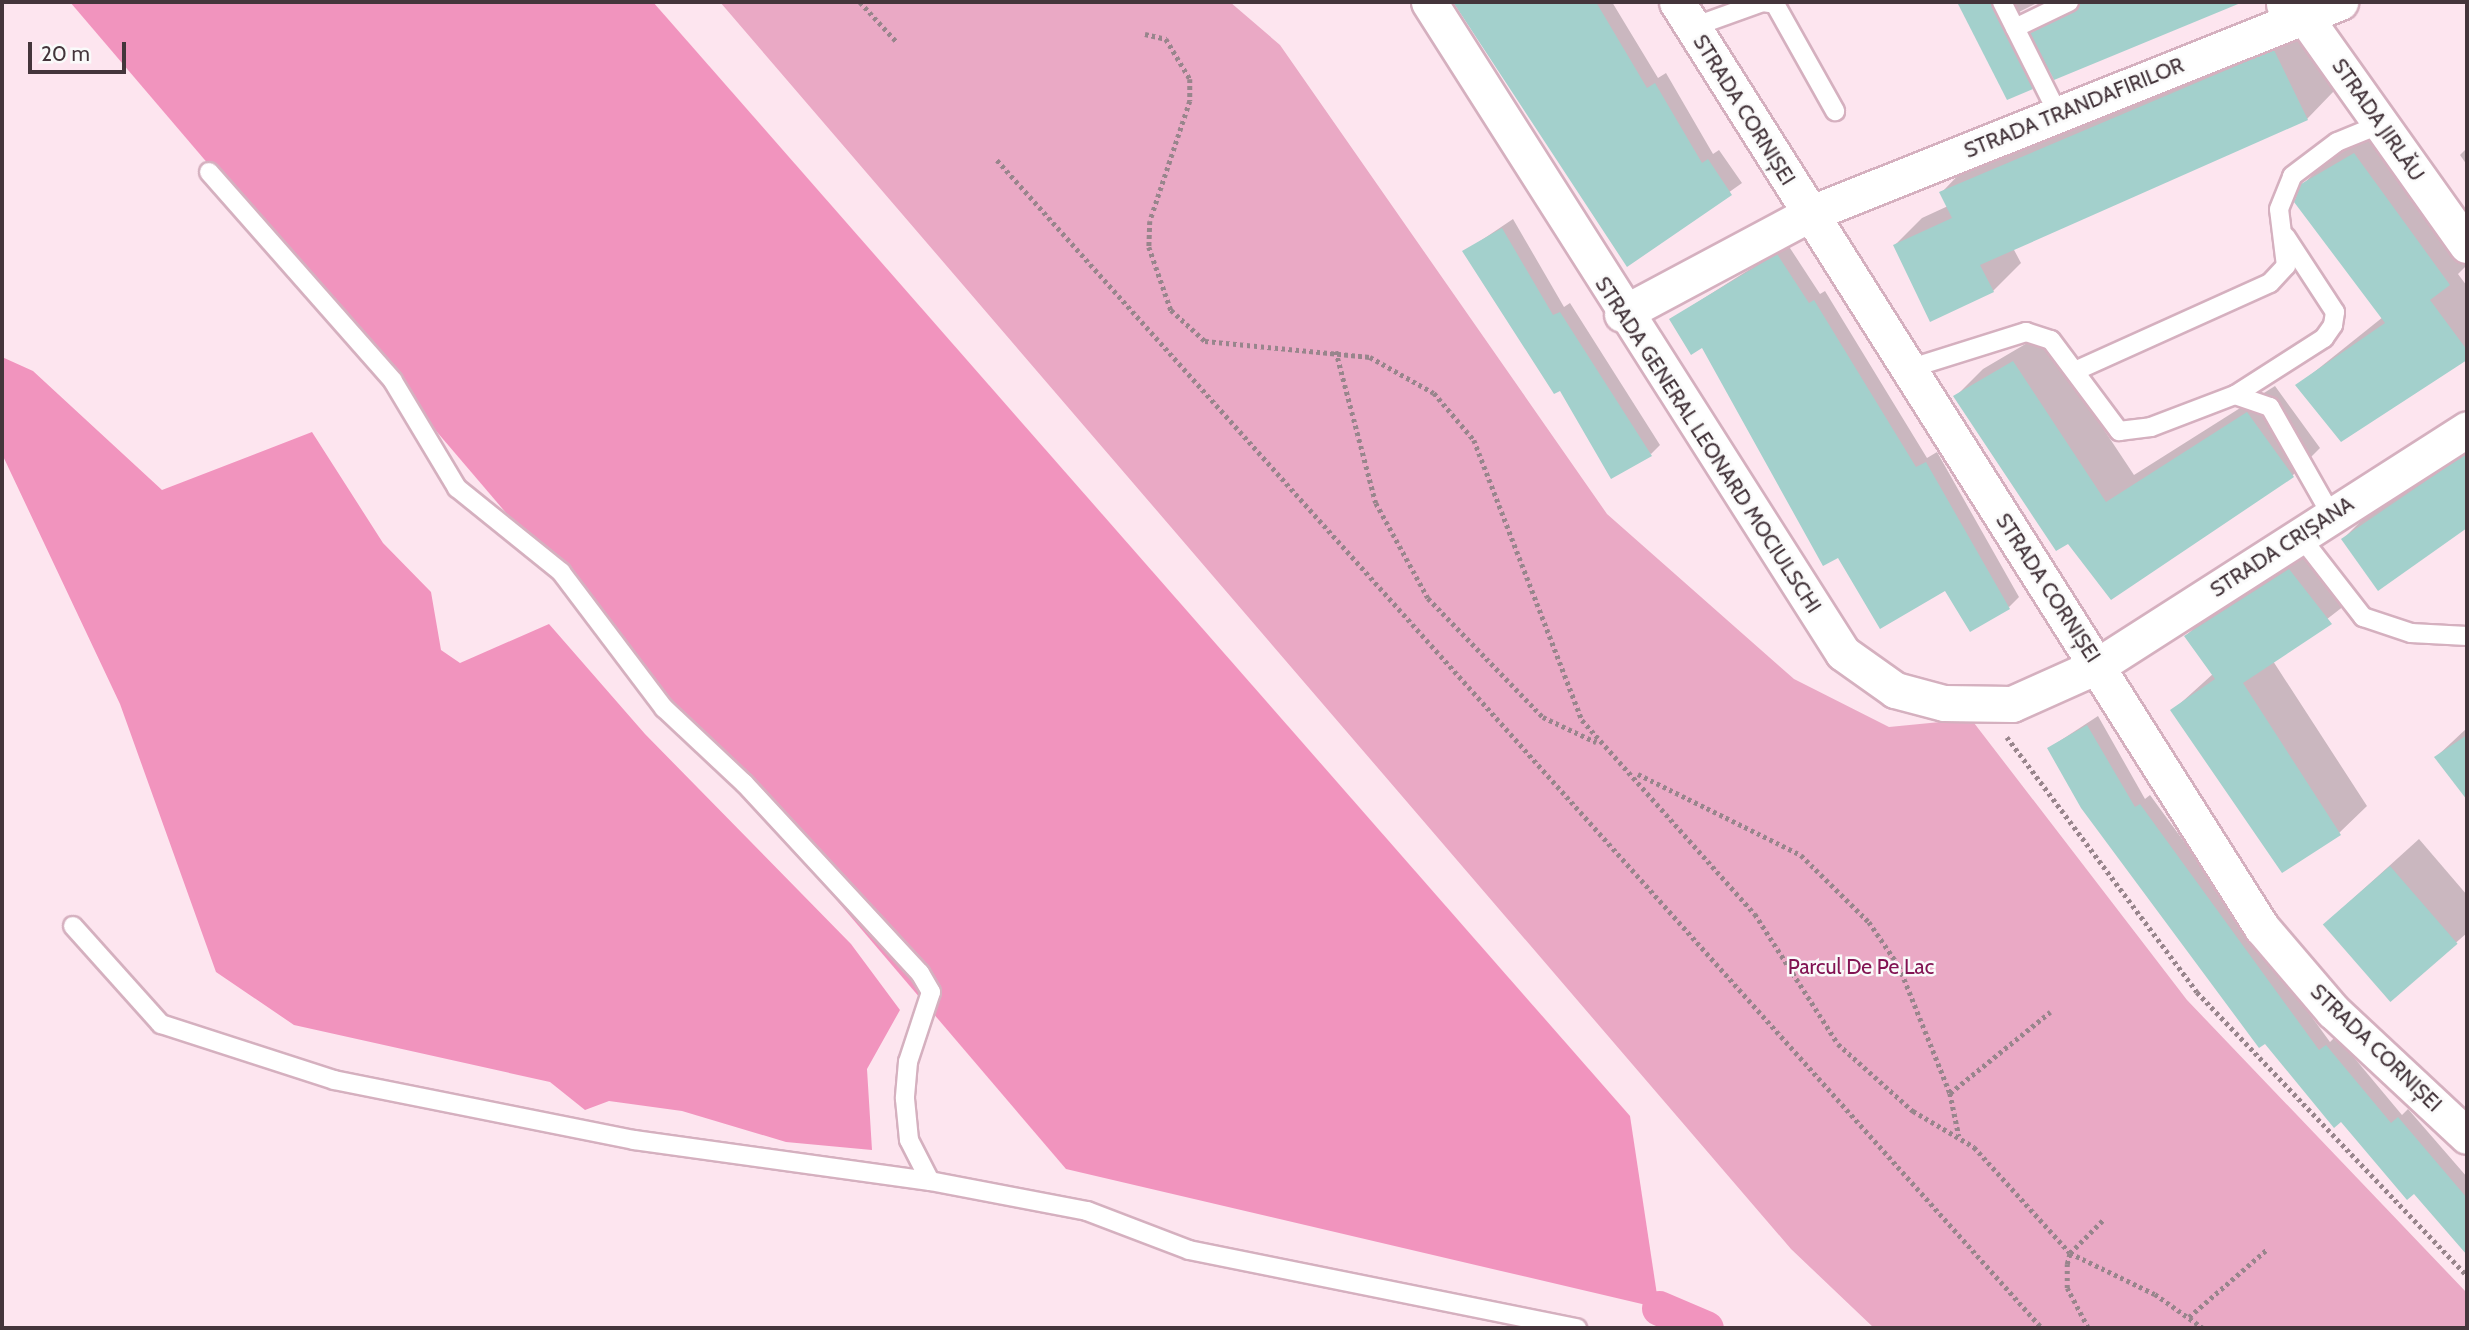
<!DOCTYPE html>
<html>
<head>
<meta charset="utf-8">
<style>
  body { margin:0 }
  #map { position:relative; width:2469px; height:1330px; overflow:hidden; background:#fde5ef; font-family:Cabin,sans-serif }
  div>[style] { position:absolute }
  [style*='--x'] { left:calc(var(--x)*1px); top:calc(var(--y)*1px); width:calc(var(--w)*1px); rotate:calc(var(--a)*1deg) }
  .green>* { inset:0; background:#eaa9c5 }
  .water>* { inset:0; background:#f194be }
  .shadow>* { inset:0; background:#0003 }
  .canal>* { height:35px; margin:-17.5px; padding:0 17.5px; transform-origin:17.5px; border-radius:17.5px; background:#f194be }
  .building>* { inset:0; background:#a3d0cc; transform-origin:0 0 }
  .path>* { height:4.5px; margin-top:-2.25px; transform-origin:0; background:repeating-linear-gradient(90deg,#98858c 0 3.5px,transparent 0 7px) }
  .roads { filter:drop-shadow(2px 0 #d5b0bf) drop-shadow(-2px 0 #d5b0bf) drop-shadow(0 2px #d5b0bf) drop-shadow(0 -2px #d5b0bf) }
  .service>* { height:18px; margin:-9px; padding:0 9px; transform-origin:9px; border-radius:9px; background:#fff }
  .minor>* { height:35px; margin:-17.5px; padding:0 17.5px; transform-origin:17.5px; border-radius:17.5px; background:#fff }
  span { translate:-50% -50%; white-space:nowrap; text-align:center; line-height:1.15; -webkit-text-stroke:5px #fafafa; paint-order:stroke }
  .street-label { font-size:21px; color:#44353b }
  .park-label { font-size:21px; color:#821453 }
  .frame { position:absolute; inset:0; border:4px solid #44353b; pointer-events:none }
  .scale { position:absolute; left:28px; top:42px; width:98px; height:32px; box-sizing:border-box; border:4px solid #44353b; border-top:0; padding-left:9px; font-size:21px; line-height:24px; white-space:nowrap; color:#44353b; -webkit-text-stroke:5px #fafafa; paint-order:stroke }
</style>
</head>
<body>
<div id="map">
  <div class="green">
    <i style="clip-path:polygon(720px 2px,1230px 2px,1280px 45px,1607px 514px,1794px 679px,1889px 727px,1971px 719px,2187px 1000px,2467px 1293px,2467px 1328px,1874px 1328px,1791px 1249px)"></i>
  </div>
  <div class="water">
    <i style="clip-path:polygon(70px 2px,653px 2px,1630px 1116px,1659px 1308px,1066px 1169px)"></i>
    <i style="clip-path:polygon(2px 357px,33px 371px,162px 490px,312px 432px,383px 543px,431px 592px,441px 650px,460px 663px,549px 624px,645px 734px,851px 944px,900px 1010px,867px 1069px,872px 1150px,786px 1142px,682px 1111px,609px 1101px,585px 1110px,550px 1082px,294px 1025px,216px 972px,120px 704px,2px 454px)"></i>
  </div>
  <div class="shadow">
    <i style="clip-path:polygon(1455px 2px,1612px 2px,1658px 78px,1666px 73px,1713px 154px,1719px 150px,1742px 183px,1627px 265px)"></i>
    <i style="clip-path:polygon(1959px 2px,2039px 2px,2019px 12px,2031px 35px,2079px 2px,2240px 2px,2055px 78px,2050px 69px,2032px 88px,2008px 98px)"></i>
    <i style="clip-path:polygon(2301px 24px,2334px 91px,2307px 119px,2013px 248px,2021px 263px,1993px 291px,1895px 245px,1922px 218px,1948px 206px,1942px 192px,1969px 164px)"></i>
    <i style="clip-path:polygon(2382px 127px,2467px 244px,2467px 265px,2458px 274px,2467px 286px,2467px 358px,2341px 440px,2298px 385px,2383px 317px,2302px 185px,2331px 157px)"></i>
    <i style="clip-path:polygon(2467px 148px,2467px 165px,2460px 155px)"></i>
    <i style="clip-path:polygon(1513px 219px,1564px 307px,1570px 303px,1660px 445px,1651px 454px,1560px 389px,1464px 252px)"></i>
    <i style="clip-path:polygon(1788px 245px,1820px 294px,1825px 291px,1927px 458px,1937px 452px,2019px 597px,2009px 607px,1839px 555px,1703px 346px,1671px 319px)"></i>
    <i style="clip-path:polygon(2041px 335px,2134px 475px,2275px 386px,2320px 448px,2293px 475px,2111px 598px,1955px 397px,1983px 369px)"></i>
    <i style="clip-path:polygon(2467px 446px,2467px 526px,2379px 589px,2343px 539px,2371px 511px)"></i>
    <i style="clip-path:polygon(2318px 542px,2358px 595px,2273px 661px,2367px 806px,2339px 833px,2173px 710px,2214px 673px,2186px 636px,2213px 608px)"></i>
    <i style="clip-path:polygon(2098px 716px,2145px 799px,2150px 795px,2330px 1042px,2336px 1036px,2402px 1115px,2408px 1109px,2467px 1177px,2467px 1249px,2049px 748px)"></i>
    <i style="clip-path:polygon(2467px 728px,2467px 798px,2436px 757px)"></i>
    <i style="clip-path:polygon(2419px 839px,2467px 895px,2467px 933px,2390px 1000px,2325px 924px)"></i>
  </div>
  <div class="canal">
    <i style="--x:1659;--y:1308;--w:51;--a:23.1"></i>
  </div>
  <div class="building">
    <i style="clip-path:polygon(1453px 2px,1596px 2px,1647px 88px,1655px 83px,1702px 163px,1708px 159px,1732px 195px,1627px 267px)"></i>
    <i style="clip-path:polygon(1957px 2px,1991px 2px,2033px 89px,2007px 100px)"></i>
    <i style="clip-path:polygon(2080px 2px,2243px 2px,2054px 80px,2030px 33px,2074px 12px)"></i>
    <i style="clip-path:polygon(2274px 50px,2308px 120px,1980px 265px,1994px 292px,1930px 322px,1893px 245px,1952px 218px,1939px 192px)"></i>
    <i style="clip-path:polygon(2354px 153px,2450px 285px,2430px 300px,2467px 350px,2467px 360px,2341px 442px,2295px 385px,2385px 323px,2294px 202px,2301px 184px)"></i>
    <i style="clip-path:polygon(1502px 228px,1553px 315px,1560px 312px,1652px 456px,1611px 479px,1560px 391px,1554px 394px,1462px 251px)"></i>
    <i style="clip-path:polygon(1777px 254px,1809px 303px,1814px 300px,1916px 467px,1926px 462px,2010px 609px,1970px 632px,1945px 591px,1880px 629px,1838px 558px,1823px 566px,1702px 348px,1691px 355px,1669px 319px)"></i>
    <i style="clip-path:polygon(2013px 361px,2106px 502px,2247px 412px,2294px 477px,2111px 600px,2068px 544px,2056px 551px,1953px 396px)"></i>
    <i style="clip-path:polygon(2467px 453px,2467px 528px,2378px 591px,2341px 539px)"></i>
    <i style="clip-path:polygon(2289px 569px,2332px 624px,2243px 683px,2341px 835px,2282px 873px,2170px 710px,2215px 679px,2184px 636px)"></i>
    <i style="clip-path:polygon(2087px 725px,2135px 807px,2140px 804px,2319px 1050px,2326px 1045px,2391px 1123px,2398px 1117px,2467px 1198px,2467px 1255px,2414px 1194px,2407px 1200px,2341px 1122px,2334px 1128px,2265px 1044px,2259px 1048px,2081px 808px,2047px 748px)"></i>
    <i style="clip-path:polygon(2467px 735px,2467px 800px,2434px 757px)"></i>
    <i style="left:2390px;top:866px;width:103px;height:89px;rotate:49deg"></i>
  </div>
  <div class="path">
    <i style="--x:860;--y:2;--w:53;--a:47.3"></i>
    <i style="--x:1145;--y:34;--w:22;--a:13"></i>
    <i style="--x:1166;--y:39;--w:47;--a:59"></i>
    <i style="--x:1190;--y:79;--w:22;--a:90"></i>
    <i style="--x:1190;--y:101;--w:126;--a:108.4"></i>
    <i style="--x:1150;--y:221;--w:26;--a:92"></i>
    <i style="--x:1149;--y:247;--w:67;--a:70.8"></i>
    <i style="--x:1171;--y:310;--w:46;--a:42.4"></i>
    <i style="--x:1205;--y:341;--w:166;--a:5.5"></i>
    <i style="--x:1370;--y:357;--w:73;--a:29.4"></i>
    <i style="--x:1434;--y:393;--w:62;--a:49.6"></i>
    <i style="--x:1474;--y:440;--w:300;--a:68.9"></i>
    <i style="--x:1582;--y:720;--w:260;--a:48.3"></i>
    <i style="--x:1755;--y:914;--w:154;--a:57.4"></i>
    <i style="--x:1838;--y:1044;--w:101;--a:41.8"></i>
    <i style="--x:1913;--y:1111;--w:71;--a:30.5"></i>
    <i style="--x:1974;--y:1147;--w:143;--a:47.8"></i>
    <i style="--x:2070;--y:1253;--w:94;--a:25.8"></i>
    <i style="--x:2155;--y:1294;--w:59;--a:35.3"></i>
    <i style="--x:997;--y:160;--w:1567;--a:48.18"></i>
    <i style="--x:1336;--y:351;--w:157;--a:75.3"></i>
    <i style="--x:1376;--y:503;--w:108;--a:61.3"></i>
    <i style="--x:1428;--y:598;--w:165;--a:46"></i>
    <i style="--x:1543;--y:717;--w:59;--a:25.3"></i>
    <i style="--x:2007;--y:737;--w:318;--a:53.3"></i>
    <i style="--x:2197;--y:992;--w:392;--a:46.4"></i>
    <i style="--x:1638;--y:774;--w:182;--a:26.4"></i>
    <i style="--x:1801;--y:855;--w:95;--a:44.6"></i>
    <i style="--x:1869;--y:922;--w:53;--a:55.7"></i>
    <i style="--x:1899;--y:966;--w:137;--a:68.1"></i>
    <i style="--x:1950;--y:1093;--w:44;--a:78.2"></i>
    <i style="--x:1950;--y:1093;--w:129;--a:-39"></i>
    <i style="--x:2189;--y:1317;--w:102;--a:-41"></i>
    <i style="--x:2088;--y:1328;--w:45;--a:-117.7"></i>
    <i style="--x:2067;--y:1288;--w:24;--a:-90"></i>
    <i style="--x:2067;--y:1264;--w:11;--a:-75"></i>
    <i style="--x:2070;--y:1253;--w:49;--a:-45"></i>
  </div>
  <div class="roads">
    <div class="service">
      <i style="--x:2002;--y:2;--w:125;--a:63.4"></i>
      <i style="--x:1693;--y:27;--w:74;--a:-19.7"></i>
      <i style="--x:1763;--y:2;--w:12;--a:9"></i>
      <i style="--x:1775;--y:4;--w:123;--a:60.7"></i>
      <i style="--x:2015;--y:28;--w:60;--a:-25.7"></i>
      <i style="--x:209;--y:172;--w:278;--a:48.6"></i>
      <i style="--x:393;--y:381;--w:125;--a:59.1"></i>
      <i style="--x:457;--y:488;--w:134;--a:38.9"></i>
      <i style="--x:561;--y:572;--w:171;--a:52.9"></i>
      <i style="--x:664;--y:708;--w:110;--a:43.2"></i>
      <i style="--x:744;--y:783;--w:259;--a:47.2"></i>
      <i style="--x:920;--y:973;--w:22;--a:60"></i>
      <i style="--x:931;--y:992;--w:74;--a:108.2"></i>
      <i style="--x:908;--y:1062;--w:37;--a:95"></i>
      <i style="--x:905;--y:1099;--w:41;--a:84.4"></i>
      <i style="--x:909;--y:1140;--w:46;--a:62.9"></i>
      <i style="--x:1908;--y:369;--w:124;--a:-17.4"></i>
      <i style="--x:2026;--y:332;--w:26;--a:18"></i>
      <i style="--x:2051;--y:340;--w:114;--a:53.2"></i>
      <i style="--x:2119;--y:431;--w:32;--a:-7"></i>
      <i style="--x:2151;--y:427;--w:90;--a:-20.9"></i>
      <i style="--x:2235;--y:395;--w:37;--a:19"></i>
      <i style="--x:2270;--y:407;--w:125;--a:60.4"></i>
      <i style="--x:2075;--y:371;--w:214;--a:-24.3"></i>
      <i style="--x:2270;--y:283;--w:23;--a:-47"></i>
      <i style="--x:2286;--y:266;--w:57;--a:-97"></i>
      <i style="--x:2279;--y:209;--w:35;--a:-68"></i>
      <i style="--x:2292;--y:176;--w:56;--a:-37.1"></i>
      <i style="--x:2337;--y:142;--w:48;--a:-22.2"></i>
      <i style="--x:2235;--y:395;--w:106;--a:-32.6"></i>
      <i style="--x:2324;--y:338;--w:16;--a:-55"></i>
      <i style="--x:2333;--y:325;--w:13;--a:-81"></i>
      <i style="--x:2335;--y:312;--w:90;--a:-123.2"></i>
      <i style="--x:2300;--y:536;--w:103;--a:52.1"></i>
      <i style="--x:2363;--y:617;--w:51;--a:18.4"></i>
      <i style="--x:2411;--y:633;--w:56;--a:3.1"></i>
      <i style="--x:73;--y:926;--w:132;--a:48.1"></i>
      <i style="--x:161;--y:1024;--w:182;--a:17.9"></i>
      <i style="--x:334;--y:1080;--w:306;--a:11.3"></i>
      <i style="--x:634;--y:1140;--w:299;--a:7.9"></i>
      <i style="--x:930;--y:1181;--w:160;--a:10.8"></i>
      <i style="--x:1087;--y:1211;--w:109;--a:20.9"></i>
      <i style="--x:1189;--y:1250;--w:396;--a:11.4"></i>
    </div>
    <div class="minor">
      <i style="--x:1429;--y:2;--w:771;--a:57.55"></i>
      <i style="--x:1843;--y:653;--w:64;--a:35.4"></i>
      <i style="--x:1895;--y:690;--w:51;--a:14.9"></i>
      <i style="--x:1944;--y:703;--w:68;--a:0.8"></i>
      <i style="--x:2012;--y:704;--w:93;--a:-24.1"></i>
      <i style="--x:2097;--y:666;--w:439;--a:-32.6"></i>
      <i style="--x:1677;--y:2;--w:1095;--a:57.72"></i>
      <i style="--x:2262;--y:928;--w:109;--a:49.5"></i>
      <i style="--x:2333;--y:1011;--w:183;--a:43"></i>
      <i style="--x:2284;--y:4;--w:23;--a:31"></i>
      <i style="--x:2304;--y:16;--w:281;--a:54.6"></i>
      <i style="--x:1622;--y:314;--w:212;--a:-28.1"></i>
      <i style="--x:1809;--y:214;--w:572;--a:-21.76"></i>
    </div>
  </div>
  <div class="street-label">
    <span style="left:2074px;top:108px;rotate:-22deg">STRADA TRANDAFIRILOR</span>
    <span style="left:1744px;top:110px;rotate:58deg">STRADA CORNIȘEI</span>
    <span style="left:2378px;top:120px;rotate:55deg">STRADA JIRLĂU</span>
    <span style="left:1708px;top:445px;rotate:57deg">STRADA GENERAL LEONARD MOCIULSCHI</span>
    <span style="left:2282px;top:547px;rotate:-33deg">STRADA CRIȘANA</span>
    <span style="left:2048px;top:588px;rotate:57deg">STRADA CORNIȘEI</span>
    <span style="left:2376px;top:1048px;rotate:44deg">STRADA CORNIȘEI</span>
  </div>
  <div class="park-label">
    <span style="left:1861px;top:967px">Parcul De Pe Lac</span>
  </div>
  <div class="frame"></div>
  <div class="scale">20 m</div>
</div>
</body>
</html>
